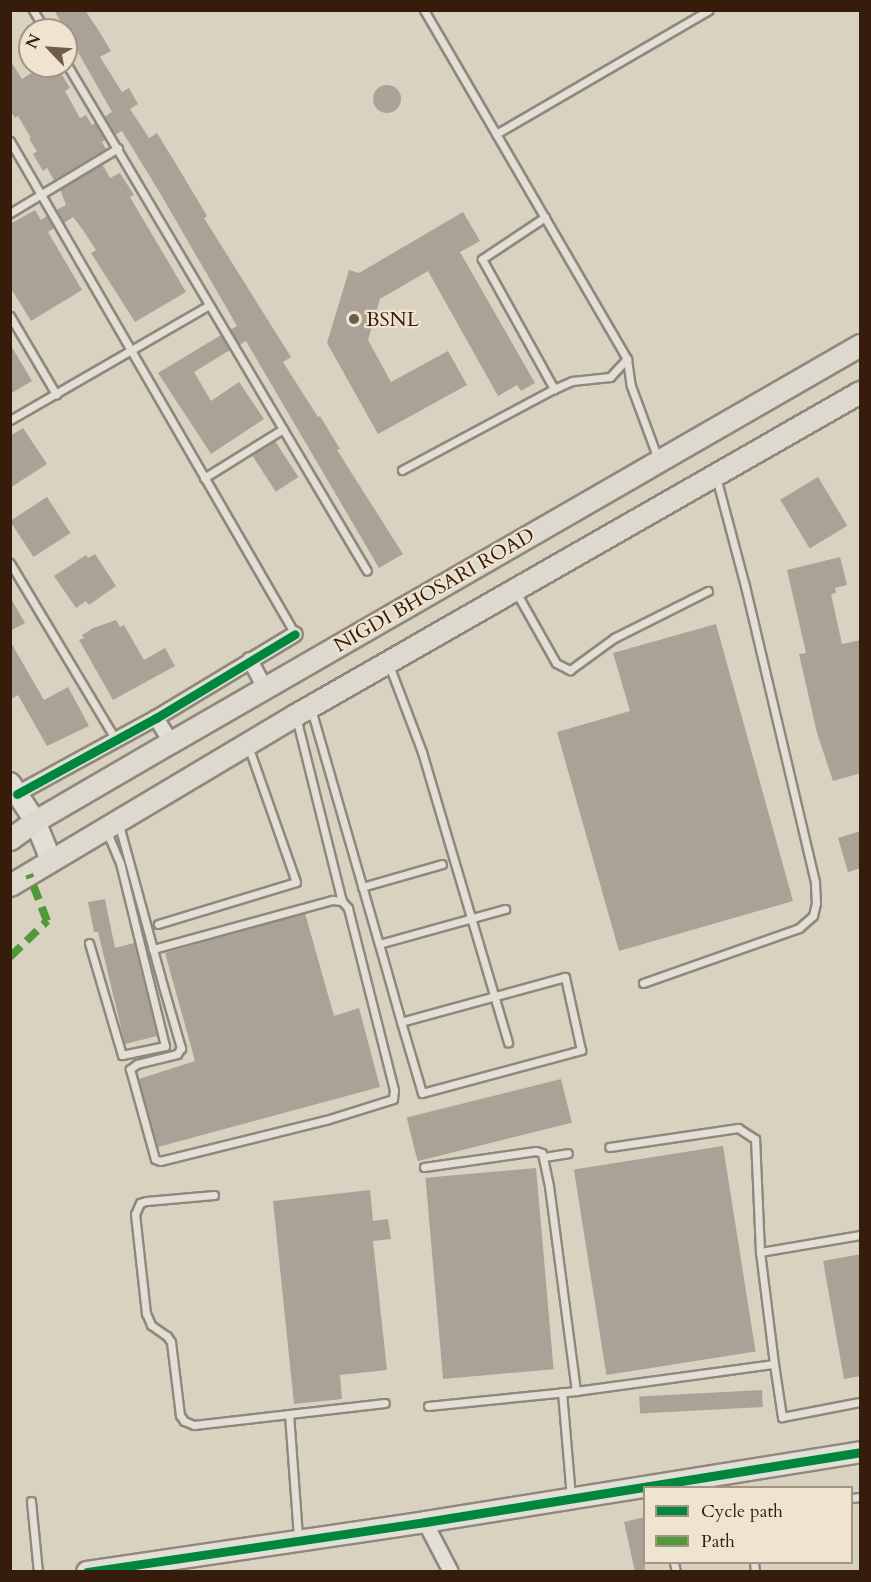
<!DOCTYPE html>
<html>
<head>
<meta charset="utf-8">
<style>
  body { margin:0 }
  #map { position:relative; width:871px; height:1582px; overflow:hidden; background:#dad2c0; font-family:Cardo,serif }
  div>[style] { position:absolute }
  [style*='--x'] { left:calc(var(--x)*1px); top:calc(var(--y)*1px); width:calc(var(--w)*1px); rotate:calc(var(--a)*1deg) }
  .building>* { inset:0; background:#aaa296; transform-origin:0 0 }
  .round { border-radius:50% }
  .roads { filter:drop-shadow(2px 0 #90887c) drop-shadow(-2px 0 #90887c) drop-shadow(0 2px #90887c) drop-shadow(0 -2px #90887c) }
  .lane>* { height:7px; margin:-3.5px; padding:0 3.5px; transform-origin:3.5px; border-radius:3.5px; background:#e2dfd6 }
  .street>* { height:14px; margin:-7px; padding:0 7px; transform-origin:7px; border-radius:7px; background:#e2dfd6 }
  .secondary>* { height:20px; margin:-10px; padding:0 10px; transform-origin:10px; border-radius:10px; background:#e2dfd6 }
  .primary>* { height:21px; margin:-10.5px; padding:0 10.5px; transform-origin:10.5px; border-radius:10.5px; background:#ddd9cf }
  .quiet>* { height:8px; margin-top:-4px; transform-origin:0; background:repeating-linear-gradient(90deg,#519a3b 0 15px,transparent 0 23px) }
  .cycleway>* { height:9px; margin:-4.5px; padding:0 4.5px; transform-origin:4.5px; border-radius:4.5px; background:#00873e }
  .dots>* { width:16px; height:16px; translate:-50% -50%; box-sizing:border-box; border:3px solid #eee4d0; border-radius:50% }
  span { translate:-50% -50%; white-space:nowrap; text-align:center; line-height:1.15; -webkit-text-stroke:4.5px #eee4d0; paint-order:stroke }
  .poi-label { font-size:20px; color:#361d0b }
  .left { translate:0 -50%; text-align:left }
  .street-label { font-size:20px; color:#361d0b }
  .frame { position:absolute; inset:0; border:12px solid #361d0b; pointer-events:none }
  .legend { position:absolute; left:643px; top:1486px; width:210px; height:78px; box-sizing:border-box; background:#eee4d0; border:2px solid #a49481; margin:0; padding:8px 10px; list-style:none; font-size:18px; color:#361d0b }
  .legend li { display:flex; align-items:center; gap:12px; height:30px }
  .legend b { width:30px; border:2px solid #a49481 }
  .north { position:absolute; left:18px; top:18px; width:60px; height:60px; box-sizing:border-box; background:#eee4d0; border:2px solid #a49481; border-radius:50%; rotate:295deg; font-size:16px; font-weight:700; line-height:24px; text-align:center; color:#361d0b }
  .north::after { content:''; display:block; margin:auto; width:21px; height:27px; background:#6f5c4a; clip-path:polygon(50% 0,100% 100%,50% 72%,0 100%) }
</style>
</head>
<body>
<div id="map">
  <div class="building">
    <i style="clip-path:polygon(54px 10px,85px 10px,99px 31px,111px 51px,100px 57px,122px 92px,129px 88px,138px 104px,130px 109px,149px 138px,157px 133px,179px 169px,207px 216px,204px 218px,291px 357px,283px 362px,318px 417px,320px 416px,340px 449px,337px 450px,403px 554px,379px 568px,246px 341px,239px 345px,230px 330px,237px 326px,160px 193px,122px 131px,115px 135px,104px 117px,112px 112px)"></i>
    <i style="clip-path:polygon(10px 60px,22px 79px,43px 66px,53px 66px,56px 72px,59px 70px,70px 88px,65px 91px,80px 118px,86px 115px,92px 125px,95px 123px,105px 140px,102px 142px,106px 149px,54px 180px,47px 168px,43px 171px,33px 154px,37px 151px,29px 139px,31px 138px,18px 116px,15px 118px,10px 110px)"></i>
    <i class="round" style="left:373px;top:85px;width:28px;height:28px"></i>
    <i style="clip-path:polygon(102px 164px,110px 178px,120px 173px,134px 195px,130px 197px,186px 292px,135px 322px,91px 253px,96px 250px,83px 230px,73px 217px,64px 223px,56px 210px,66px 205px,60px 189px)"></i>
    <i style="clip-path:polygon(35px 210px,41px 220px,47px 216px,54px 228px,48px 232px,82px 290px,31px 321px,10px 287px,10px 224px)"></i>
    <i style="clip-path:polygon(463px 212px,480px 241px,460px 252px,535px 383px,521px 391px,517px 385px,498px 396px,428px 271px,380px 299px,368px 340px,391px 382px,448px 351px,467px 385px,378px 434px,327px 343px,349px 270px,359px 273px)"></i>
    <i style="clip-path:polygon(221px 335px,230px 350px,194px 372px,211px 401px,239px 382px,264px 419px,211px 454px,158px 373px)"></i>
    <i style="clip-path:polygon(10px 344px,32px 381px,10px 394px)"></i>
    <i style="clip-path:polygon(23px 428px,47px 464px,10px 488px,10px 436px)"></i>
    <i style="left:275px;top:441px;width:43px;height:27px;rotate:57deg"></i>
    <i style="left:818px;top:477px;width:57px;height:44px;rotate:59deg"></i>
    <i style="left:47px;top:497px;width:43px;height:44px;rotate:57deg"></i>
    <i style="clip-path:polygon(95px 554px,116px 586px,89px 605px,86px 601px,76px 608px,54px 576px,86px 555px,88px 558px)"></i>
    <i style="clip-path:polygon(840px 557px,847px 585px,835px 588px,836px 593px,831px 594px,842px 644px,861px 640px,861px 773px,833px 781px,817px 733px,799px 654px,806px 653px,787px 570px)"></i>
    <i style="clip-path:polygon(10px 597px,25px 623px,10px 631px)"></i>
    <i style="clip-path:polygon(116px 620px,120px 627px,124px 625px,144px 660px,165px 648px,175px 666px,113px 700px,79px 640px,84px 638px,82px 635px,93px 628px)"></i>
    <i style="clip-path:polygon(716px 624px,793px 901px,619px 951px,557px 732px,630px 711px,613px 653px)"></i>
    <i style="clip-path:polygon(10px 641px,44px 700px,68px 687px,89px 726px,47px 746px,18px 695px,10px 700px)"></i>
    <i style="clip-path:polygon(861px 831px,861px 868px,848px 872px,838px 838px)"></i>
    <i style="clip-path:polygon(105px 899px,115px 948px,134px 943px,157px 1036px,125px 1044px,98px 932px,94px 932px,88px 902px)"></i>
    <i style="clip-path:polygon(305px 913px,334px 1016px,359px 1008px,380px 1087px,158px 1147px,139px 1079px,195px 1061px,165px 953px)"></i>
    <i style="left:561px;top:1079px;width:45px;height:159px;rotate:76deg"></i>
    <i style="left:723px;top:1146px;width:208px;height:151px;rotate:81deg"></i>
    <i style="left:536px;top:1168px;width:202px;height:111px;rotate:85deg"></i>
    <i style="clip-path:polygon(370px 1190px,373px 1221px,388px 1219px,391px 1239px,373px 1241px,387px 1370px,340px 1375px,342px 1399px,294px 1404px,273px 1201px)"></i>
    <i style="clip-path:polygon(861px 1254px,861px 1376px,844px 1379px,823px 1261px)"></i>
    <i style="left:762px;top:1390px;width:17px;height:123px;rotate:87deg"></i>
    <i style="clip-path:polygon(645px 1517px,645px 1572px,635px 1572px,624px 1522px)"></i>
  </div>
  <div class="roads">
    <div class="lane">
      <i style="--x:33;--y:10;--w:23;--a:59"></i>
      <i style="--x:424;--y:10;--w:404;--a:59.8"></i>
      <i style="--x:627;--y:359;--w:27;--a:82"></i>
      <i style="--x:631;--y:386;--w:78;--a:69.7"></i>
      <i style="--x:66;--y:63;--w:590;--a:59.35"></i>
      <i style="--x:496;--y:134;--w:246;--a:-30.2"></i>
      <i style="--x:10;--y:141;--w:569;--a:59.97"></i>
      <i style="--x:10;--y:213;--w:126;--a:-31"></i>
      <i style="--x:545;--y:217;--w:76;--a:146.3"></i>
      <i style="--x:482;--y:259;--w:149;--a:61"></i>
      <i style="--x:10;--y:316;--w:91;--a:59.5"></i>
      <i style="--x:10;--y:420;--w:230;--a:-30"></i>
      <i style="--x:402;--y:470;--w:172;--a:-28.1"></i>
      <i style="--x:554;--y:389;--w:20;--a:-24"></i>
      <i style="--x:572;--y:381;--w:38;--a:-6"></i>
      <i style="--x:610;--y:377;--w:25;--a:-47"></i>
      <i style="--x:204;--y:478;--w:93;--a:-31.8"></i>
      <i style="--x:10;--y:563;--w:206;--a:59.1"></i>
      <i style="--x:516;--y:592;--w:81;--a:60.6"></i>
      <i style="--x:556;--y:663;--w:16;--a:27"></i>
      <i style="--x:570;--y:670;--w:54;--a:-36"></i>
      <i style="--x:614;--y:638;--w:105;--a:-26.6"></i>
      <i style="--x:389;--y:665;--w:93;--a:69.2"></i>
      <i style="--x:422;--y:752;--w:303;--a:73.5"></i>
      <i style="--x:311;--y:709;--w:245;--a:73.9"></i>
      <i style="--x:379;--y:944;--w:81;--a:74.2"></i>
      <i style="--x:401;--y:1022;--w:74;--a:73.5"></i>
      <i style="--x:422;--y:1093;--w:165;--a:-15.1"></i>
      <i style="--x:581;--y:1050;--w:75;--a:-102.4"></i>
      <i style="--x:565;--y:977;--w:170;--a:164.7"></i>
      <i style="--x:296;--y:717;--w:190;--a:76"></i>
      <i style="--x:119;--y:825;--w:167;--a:74.7"></i>
      <i style="--x:163;--y:986;--w:65;--a:73.8"></i>
      <i style="--x:181;--y:1048;--w:7;--a:124"></i>
      <i style="--x:177;--y:1054;--w:41;--a:166"></i>
      <i style="--x:137;--y:1064;--w:9;--a:144"></i>
      <i style="--x:130;--y:1069;--w:93;--a:74.5"></i>
      <i style="--x:155;--y:1159;--w:5;--a:22"></i>
      <i style="--x:160;--y:1161;--w:171;--a:-13.9"></i>
      <i style="--x:326;--y:1120;--w:70;--a:-17.4"></i>
      <i style="--x:393;--y:1099;--w:9;--a:-84"></i>
      <i style="--x:394;--y:1090;--w:188;--a:-104.2"></i>
      <i style="--x:348;--y:908;--w:9;--a:-131"></i>
      <i style="--x:342;--y:901;--w:10;--a:-174"></i>
      <i style="--x:332;--y:900;--w:186;--a:164.7"></i>
      <i style="--x:362;--y:887;--w:83;--a:-16"></i>
      <i style="--x:158;--y:924;--w:144;--a:-16.9"></i>
      <i style="--x:296;--y:882;--w:144;--a:-109.4"></i>
      <i style="--x:89;--y:943;--w:117;--a:73.6"></i>
      <i style="--x:122;--y:1055;--w:44;--a:-11.8"></i>
      <i style="--x:165;--y:1046;--w:188;--a:-103.8"></i>
      <i style="--x:120;--y:863;--w:34;--a:-113"></i>
      <i style="--x:379;--y:944;--w:131;--a:-15.5"></i>
      <i style="--x:643;--y:983;--w:165;--a:-19.4"></i>
      <i style="--x:799;--y:928;--w:18;--a:-41"></i>
      <i style="--x:813;--y:916;--w:13;--a:-77"></i>
      <i style="--x:816;--y:903;--w:21;--a:-93"></i>
      <i style="--x:815;--y:882;--w:304;--a:-103.3"></i>
      <i style="--x:745;--y:586;--w:113;--a:-104.9"></i>
      <i style="--x:544;--y:1157;--w:24;--a:-9"></i>
      <i style="--x:424;--y:1167;--w:113;--a:-8.1"></i>
      <i style="--x:536;--y:1151;--w:6;--a:18"></i>
      <i style="--x:542;--y:1153;--w:34;--a:78"></i>
      <i style="--x:549;--y:1186;--w:207;--a:82.5"></i>
      <i style="--x:214;--y:1195;--w:68;--a:175"></i>
      <i style="--x:146;--y:1201;--w:6;--a:162"></i>
      <i style="--x:140;--y:1203;--w:12;--a:114"></i>
      <i style="--x:135;--y:1214;--w:100;--a:83.7"></i>
      <i style="--x:146;--y:1313;--w:13;--a:67"></i>
      <i style="--x:151;--y:1325;--w:19;--a:35"></i>
      <i style="--x:167;--y:1336;--w:7;--a:56"></i>
      <i style="--x:171;--y:1342;--w:74;--a:83"></i>
      <i style="--x:180;--y:1415;--w:7;--a:56"></i>
      <i style="--x:184;--y:1421;--w:11;--a:22"></i>
      <i style="--x:194;--y:1425;--w:192;--a:-6.6"></i>
      <i style="--x:760;--y:1252;--w:101;--a:-9.6"></i>
      <i style="--x:774;--y:1364;--w:54;--a:81.4"></i>
      <i style="--x:782;--y:1417;--w:79;--a:-10.9"></i>
      <i style="--x:562;--y:1392;--w:104;--a:85.1"></i>
      <i style="--x:428;--y:1406;--w:149;--a:-5.8"></i>
      <i style="--x:576;--y:1391;--w:200;--a:-7.8"></i>
      <i style="--x:774;--y:1364;--w:113;--a:-97.1"></i>
      <i style="--x:760;--y:1252;--w:113;--a:-92.5"></i>
      <i style="--x:755;--y:1139;--w:20;--a:-147"></i>
      <i style="--x:738;--y:1128;--w:130;--a:171.6"></i>
      <i style="--x:289;--y:1414;--w:124;--a:85.8"></i>
      <i style="--x:852;--y:1498;--w:8;--a:-7"></i>
      <i style="--x:31;--y:1501;--w:71;--a:84.4"></i>
      <i style="--x:674;--y:1562;--w:10;--a:79"></i>
      <i style="--x:754;--y:1562;--w:10;--a:84"></i>
    </div>
    <div class="street">
      <i style="--x:250;--y:660;--w:32;--a:62"></i>
      <i style="--x:156;--y:718;--w:28;--a:58"></i>
      <i style="--x:17;--y:794;--w:158;--a:-28.7"></i>
      <i style="--x:156;--y:718;--w:162;--a:-31.1"></i>
      <i style="--x:425;--y:1522;--w:56;--a:62.5"></i>
    </div>
    <div class="secondary">
      <i style="--x:10;--y:783;--w:45;--a:56.7"></i>
      <i style="--x:35;--y:821;--w:42;--a:67.7"></i>
      <i style="--x:87;--y:1572;--w:342;--a:-8.4"></i>
      <i style="--x:425;--y:1522;--w:441;--a:-9.1"></i>
    </div>
    <div class="primary">
      <i style="--x:10;--y:839;--w:31;--a:-36"></i>
      <i style="--x:35;--y:821;--w:157;--a:-30.2"></i>
      <i style="--x:171;--y:742;--w:795;--a:-29.95"></i>
      <i style="--x:10;--y:885;--w:332;--a:-30.8"></i>
      <i style="--x:295;--y:715;--w:651;--a:-29.76"></i>
    </div>
  </div>
  <div class="quiet">
    <i style="--x:10;--y:957;--w:52;--a:-44.2"></i>
    <i style="--x:47;--y:921;--w:50;--a:-111"></i>
  </div>
  <div class="cycleway">
    <i style="--x:17;--y:794;--w:158;--a:-28.7"></i>
    <i style="--x:156;--y:718;--w:162;--a:-31.1"></i>
    <i style="--x:87;--y:1572;--w:342;--a:-8.4"></i>
    <i style="--x:425;--y:1522;--w:441;--a:-9.1"></i>
  </div>
  <div class="dots">
    <i style="left:354px;top:319px;background:#6f5c4a"></i>
  </div>
  <div class="poi-label">
    <span class="left" style="left:366px;top:319px">BSNL</span>
  </div>
  <div class="street-label">
    <span style="left:434px;top:590px;rotate:-30deg">NIGDI BHOSARI ROAD</span>
  </div>
  <div class="frame"></div>
  <ul class="legend">
  <li><b style="height:8px;background:#00873e"></b>Cycle path</li>
  <li><b style="height:8px;background:#519a3b"></b>Path</li>
  </ul>
  <div class="north">N</div>
</div>
</body>
</html>
